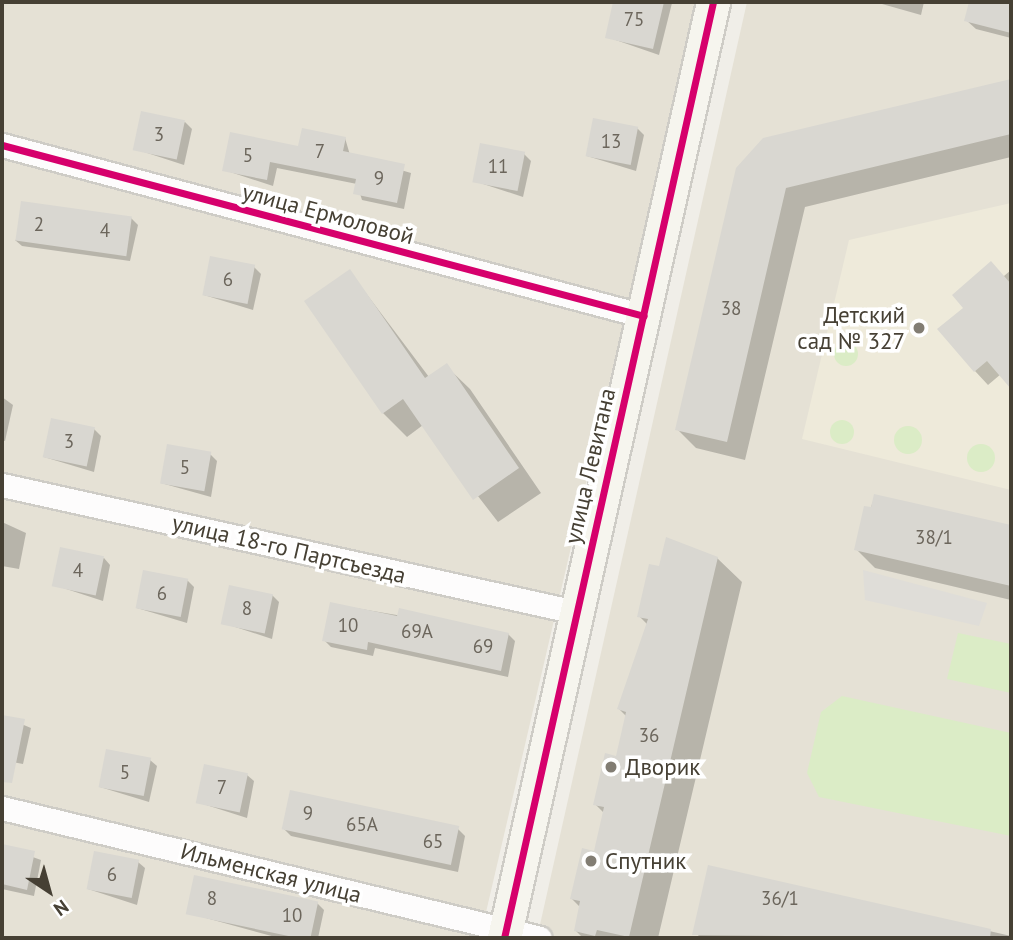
<!DOCTYPE html>
<html>
<head>
<meta charset="utf-8">
<style>
  body { margin:0 }
  #map { position:relative; width:1013px; height:940px; overflow:hidden; background:#f0eee8; font-family:"PT Sans",sans-serif }
  div>[style] { position:absolute }
  [style*='--x'] { left:calc(var(--x)*1px); top:calc(var(--y)*1px); width:calc(var(--w)*1px); rotate:calc(var(--a)*1deg) }
  .residential>* { inset:0; background:#e5e1d5 }
  .education>* { inset:0; background:#eeeada }
  .green>* { inset:0; background:#dbecc6 }
  .round { border-radius:50% }
  .parking>* { inset:0; background:#dfddd8 }
  .shadow>* { inset:0; background:#0003 }
  .building>* { inset:0; background:#d9d7d1; transform-origin:0 0 }
  .roads { filter:drop-shadow(2px 0 #ceccc6) drop-shadow(-2px 0 #ceccc6) drop-shadow(0 2px #ceccc6) drop-shadow(0 -2px #ceccc6) }
  .street>* { height:23px; margin:-11.5px; padding:0 11.5px; transform-origin:11.5px; border-radius:11.5px; background:#fdfcfc }
  .secondary>* { height:33px; margin:-16.5px; padding:0 16.5px; transform-origin:16.5px; border-radius:16.5px; background:#f6f5ee }
  .cycleway>* { height:7px; margin:-3.5px; padding:0 3.5px; transform-origin:3.5px; border-radius:3.5px; background:#d6006c }
  .dots>* { width:19px; height:19px; translate:-50% -50%; box-sizing:border-box; border:4px solid #fff; border-radius:50% }
  span { translate:-50% -50%; white-space:nowrap; text-align:center; line-height:1.15; -webkit-text-stroke:7px #fff; paint-order:stroke }
  .number-label { font-size:19px; color:#6c665c }
  .number-label span { -webkit-text-stroke-width:0 }
  .street-label { font-size:23px; color:#464034 }
  .poi-label { font-size:23px; color:#464034 }
  .right { translate:-100% -50%; text-align:right }
  .left { translate:0 -50%; text-align:left }
  .frame { position:absolute; inset:0; border:4px solid #464034; pointer-events:none }
  .north { position:absolute; left:14px; top:856px; width:70px; height:70px; -webkit-text-stroke:5px #fff; paint-order:stroke; rotate:144deg; font-size:19px; font-weight:700; line-height:28px; text-align:center; color:#464034 }
  .north::after { content:''; display:block; margin:auto; width:24px; height:32px; background:#464034; clip-path:polygon(50% 0,100% 100%,50% 72%,0 100%) }
</style>
</head>
<body>
<div id="map">
  <div class="residential">
    <i style="clip-path:polygon(2px 2px,698px 2px,480px 938px,2px 938px)"></i>
    <i style="clip-path:polygon(747px 2px,1011px 2px,1011px 938px,537px 938px)"></i>
  </div>
  <div class="education">
    <i style="clip-path:polygon(1011px 203px,1011px 490px,802px 439px,849px 240px)"></i>
  </div>
  <div class="green">
    <i class="round" style="left:834px;top:342px;width:24px;height:24px"></i>
    <i class="round" style="left:830px;top:420px;width:24px;height:24px"></i>
    <i class="round" style="left:894px;top:426px;width:28px;height:28px"></i>
    <i class="round" style="left:967px;top:444px;width:28px;height:28px"></i>
    <i style="clip-path:polygon(958px 633px,1011px 644px,1011px 693px,947px 679px)"></i>
    <i style="clip-path:polygon(842px 696px,1011px 733px,1011px 836px,819px 797px,807px 773px,821px 712px)"></i>
  </div>
  <div class="parking">
    <i style="clip-path:polygon(863px 570px,987px 603px,979px 626px,865px 600px)"></i>
  </div>
  <div class="shadow">
    <i style="clip-path:polygon(615px 2px,672px 3px,659px 55px,607px 37px)"></i>
    <i style="clip-path:polygon(875px 2px,924px 2px,921px 15px)"></i>
    <i style="clip-path:polygon(971px 2px,1011px 2px,1011px 38px,976px 29px,966px 20px)"></i>
    <i style="clip-path:polygon(1011px 80px,1011px 157px,805px 207px,745px 460px,696px 448px,677px 429px,764px 139px)"></i>
    <i style="clip-path:polygon(185px 122px,192px 129px,184px 165px,135px 149px)"></i>
    <i style="clip-path:polygon(637px 128px,644px 135px,636px 171px,587px 156px)"></i>
    <i style="clip-path:polygon(345px 138px,350px 155px,411px 173px,404px 209px,362px 200px,357px 184px,277px 168px,273px 186px,224px 170px)"></i>
    <i style="clip-path:polygon(524px 154px,531px 161px,523px 197px,474px 181px)"></i>
    <i style="clip-path:polygon(131px 218px,138px 225px,130px 261px,22px 246px,15px 240px)"></i>
    <i style="clip-path:polygon(254px 267px,261px 274px,253px 310px,204px 295px)"></i>
    <i style="clip-path:polygon(1011px 270px,1011px 386px,1001px 374px,988px 385px,975px 371px,1004px 276px)"></i>
    <i style="clip-path:polygon(350px 272px,429px 377px,446px 366px,470px 389px,541px 493px,498px 522px,423px 425px,407px 437px,383px 413px)"></i>
    <i style="clip-path:polygon(2px 397px,13px 405px,5px 441px,2px 440px)"></i>
    <i style="clip-path:polygon(94px 429px,101px 436px,94px 472px,44px 457px)"></i>
    <i style="clip-path:polygon(210px 454px,217px 461px,211px 497px,161px 483px)"></i>
    <i style="clip-path:polygon(875px 496px,1011px 527px,1011px 600px,875px 568px,856px 549px)"></i>
    <i style="clip-path:polygon(2px 522px,26px 533px,19px 569px,2px 566px)"></i>
    <i style="clip-path:polygon(104px 558px,110px 565px,103px 601px,54px 585px)"></i>
    <i style="clip-path:polygon(717px 558px,742px 582px,658px 938px,583px 938px,575px 930px,581px 908px,572px 899px,595px 853px,604px 813px,595px 804px,617px 758px,627px 717px,619px 709px,648px 625px,639px 616px,661px 568px)"></i>
    <i style="clip-path:polygon(187px 580px,194px 587px,187px 623px,137px 608px)"></i>
    <i style="clip-path:polygon(272px 595px,279px 602px,272px 639px,223px 623px)"></i>
    <i style="clip-path:polygon(332px 604px,508px 634px,515px 641px,508px 677px,375px 648px,373px 656px,331px 647px,324px 640px)"></i>
    <i style="clip-path:polygon(2px 716px,31px 728px,23px 764px,2px 760px)"></i>
    <i style="clip-path:polygon(150px 760px,157px 766px,149px 802px,100px 787px)"></i>
    <i style="clip-path:polygon(247px 775px,254px 781px,247px 818px,197px 802px)"></i>
    <i style="clip-path:polygon(284px 829px,458px 829px,465px 836px,458px 872px,291px 836px)"></i>
    <i style="clip-path:polygon(2px 846px,41px 860px,34px 896px,2px 889px)"></i>
    <i style="clip-path:polygon(138px 862px,145px 868px,137px 905px,88px 889px)"></i>
    <i style="clip-path:polygon(709px 867px,1011px 936px,1011px 938px,698px 938px)"></i>
    <i style="clip-path:polygon(317px 903px,324px 910px,318px 938px,279px 938px,188px 913px)"></i>
  </div>
  <div class="building">
    <i style="clip-path:polygon(613px 2px,664px 2px,653px 49px,605px 38px)"></i>
    <i style="clip-path:polygon(969px 2px,1011px 2px,1011px 33px,964px 21px)"></i>
    <i style="clip-path:polygon(1011px 79px,1011px 134px,786px 188px,727px 442px,675px 430px,736px 168px,763px 138px)"></i>
    <i style="left:141px;top:111px;width:45px;height:40px;rotate:12deg"></i>
    <i style="left:593px;top:118px;width:46px;height:39px;rotate:11deg"></i>
    <i style="clip-path:polygon(302px 128px,346px 137px,343px 151px,405px 164px,397px 203px,353px 194px,356px 179px,270px 162px,267px 180px,222px 171px,230px 132px,298px 146px)"></i>
    <i style="left:480px;top:143px;width:46px;height:40px;rotate:11deg"></i>
    <i style="left:21px;top:201px;width:112px;height:40px;rotate:8deg"></i>
    <i style="left:210px;top:256px;width:46px;height:40px;rotate:11deg"></i>
    <i style="clip-path:polygon(991px 261px,1011px 284px,1011px 389px,987px 361px,974px 372px,937px 329px,963px 308px,952px 295px)"></i>
    <i style="clip-path:polygon(350px 269px,425px 378px,447px 363px,519px 468px,473px 500px,403px 399px,382px 414px,304px 301px)"></i>
    <i style="left:51px;top:418px;width:45px;height:40px;rotate:12deg"></i>
    <i style="left:167px;top:444px;width:45px;height:40px;rotate:10deg"></i>
    <i style="clip-path:polygon(874px 494px,1011px 525px,1011px 586px,854px 550px,864px 506px,871px 507px)"></i>
    <i style="clip-path:polygon(666px 537px,718px 557px,629px 937px,597px 930px,595px 936px,574px 931px,580px 901px,570px 899px,582px 848px,594px 851px,604px 807px,593px 805px,605px 753px,616px 756px,626px 712px,617px 709px,648px 619px,637px 617px,649px 564px,659px 566px)"></i>
    <i style="left:60px;top:547px;width:45px;height:40px;rotate:12deg"></i>
    <i style="left:143px;top:570px;width:46px;height:39px;rotate:11deg"></i>
    <i style="left:229px;top:585px;width:45px;height:40px;rotate:12deg"></i>
    <i style="clip-path:polygon(330px 602px,397px 616px,399px 608px,509px 633px,501px 671px,368px 642px,367px 650px,322px 641px)"></i>
    <i style="clip-path:polygon(2px 715px,25px 719px,12px 783px,2px 782px)"></i>
    <i style="left:106px;top:749px;width:46px;height:39px;rotate:11deg"></i>
    <i style="left:204px;top:764px;width:45px;height:40px;rotate:12deg"></i>
    <i style="left:290px;top:790px;width:173px;height:40px;rotate:12deg"></i>
    <i style="clip-path:polygon(2px 844px,35px 851px,27px 890px,2px 884px)"></i>
    <i style="left:94px;top:851px;width:46px;height:39px;rotate:11deg"></i>
    <i style="clip-path:polygon(708px 865px,991px 929px,990px 938px,692px 935px)"></i>
    <i style="left:194px;top:875px;width:127px;height:40px;rotate:12deg"></i>
  </div>
  <div class="roads">
    <div class="street">
      <i style="--x:2;--y:145;--w:664;--a:14.91"></i>
      <i style="--x:2;--y:485;--w:588;--a:12.48"></i>
      <i style="--x:2;--y:808;--w:553;--a:13.58"></i>
    </div>
    <div class="secondary">
      <i style="--x:504;--y:938;--w:959;--a:-77.41"></i>
    </div>
  </div>
  <div class="cycleway">
    <i style="--x:2;--y:145;--w:664;--a:14.91"></i>
    <i style="--x:504;--y:938;--w:959;--a:-77.41"></i>
  </div>
  <div class="dots">
    <i style="left:919px;top:328px;background:#827d73"></i>
    <i style="left:611px;top:767px;background:#827d73"></i>
    <i style="left:591px;top:861px;background:#827d73"></i>
  </div>
  <div class="number-label">
    <span style="left:634px;top:20px">75</span>
    <span style="left:159px;top:135px">3</span>
    <span style="left:611px;top:142px">13</span>
    <span style="left:320px;top:152px">7</span>
    <span style="left:248px;top:156px">5</span>
    <span style="left:498px;top:167px">11</span>
    <span style="left:379px;top:179px">9</span>
    <span style="left:39px;top:225px">2</span>
    <span style="left:105px;top:231px">4</span>
    <span style="left:228px;top:280px">6</span>
    <span style="left:731px;top:309px">38</span>
    <span style="left:69px;top:442px">3</span>
    <span style="left:185px;top:468px">5</span>
    <span style="left:934px;top:538px">38/1</span>
    <span style="left:78px;top:571px">4</span>
    <span style="left:162px;top:594px">6</span>
    <span style="left:247px;top:609px">8</span>
    <span style="left:348px;top:626px">10</span>
    <span style="left:417px;top:632px">69А</span>
    <span style="left:483px;top:647px">69</span>
    <span style="left:649px;top:736px">36</span>
    <span style="left:125px;top:773px">5</span>
    <span style="left:222px;top:788px">7</span>
    <span style="left:308px;top:814px">9</span>
    <span style="left:362px;top:825px">65А</span>
    <span style="left:433px;top:842px">65</span>
    <span style="left:112px;top:875px">6</span>
    <span style="left:212px;top:899px">8</span>
    <span style="left:780px;top:899px">36/1</span>
    <span style="left:292px;top:916px">10</span>
  </div>
  <div class="street-label">
    <span style="left:328px;top:214px;rotate:15deg">улица Ермоловой</span>
    <span style="left:590px;top:466px;rotate:-77deg">улица Левитана</span>
    <span style="left:289px;top:549px;rotate:13deg">улица 18-го Партсъезда</span>
    <span style="left:271px;top:873px;rotate:14deg">Ильменская улица</span>
  </div>
  <div class="poi-label">
    <span class="right" style="left:905px;top:328px">Детский<br>сад № 327</span>
    <span class="left" style="left:625px;top:767px">Дворик</span>
    <span class="left" style="left:605px;top:861px">Спутник</span>
  </div>
  <div class="frame"></div>
  <div class="north">N</div>
</div>
</body>
</html>
